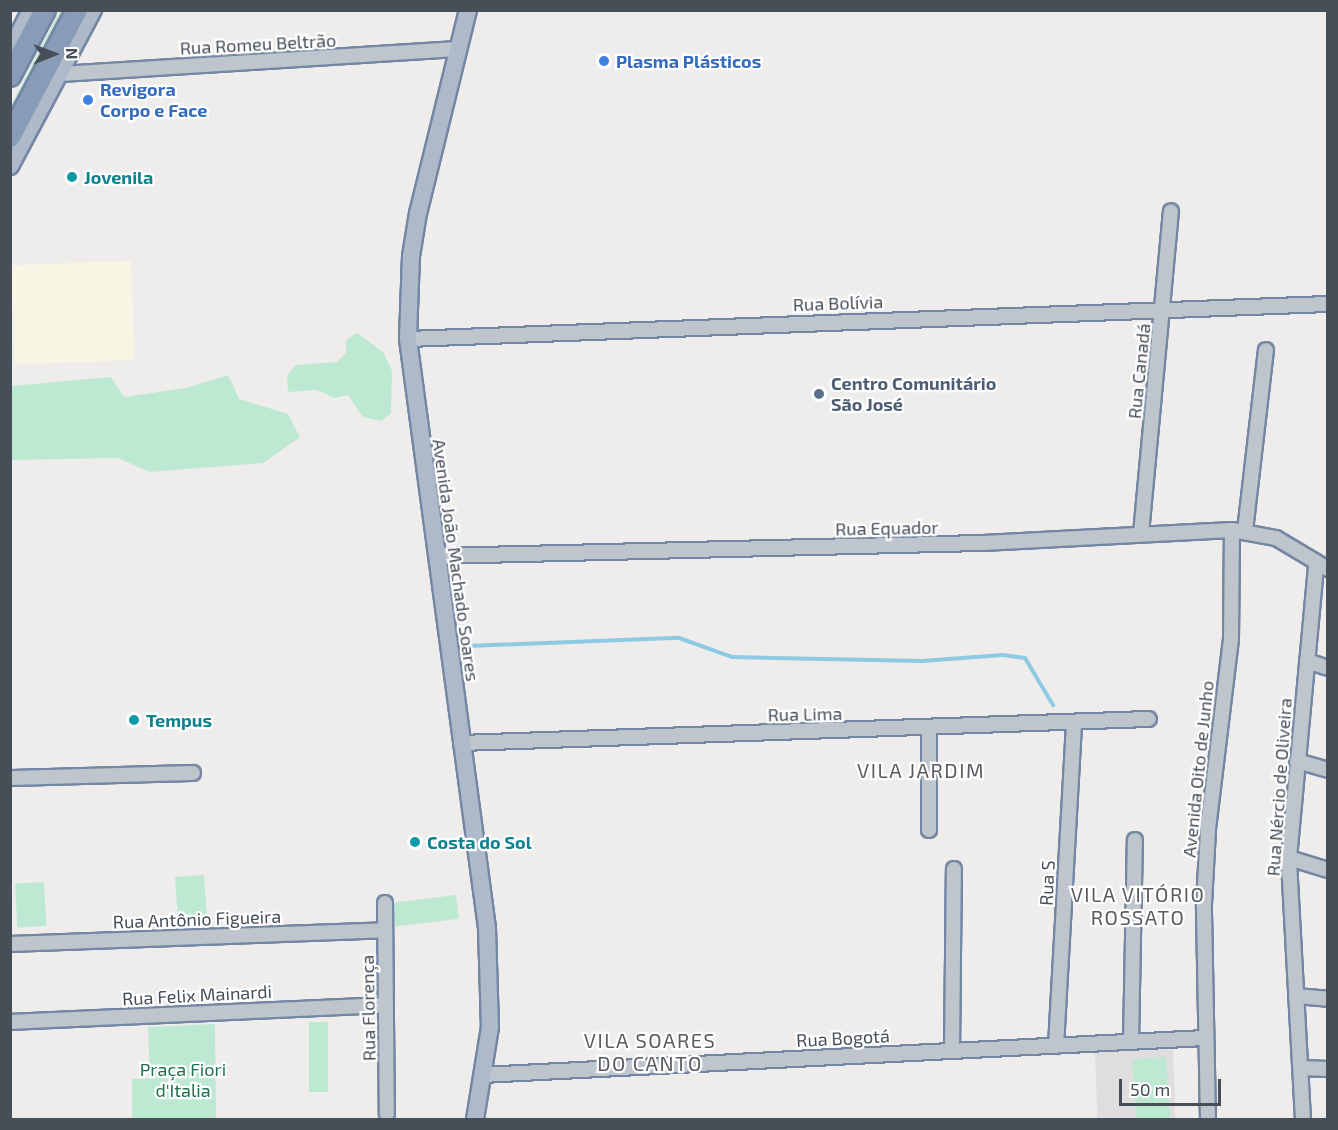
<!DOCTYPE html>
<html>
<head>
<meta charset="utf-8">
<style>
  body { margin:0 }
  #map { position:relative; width:1338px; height:1130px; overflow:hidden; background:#efecec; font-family:"Exo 2",sans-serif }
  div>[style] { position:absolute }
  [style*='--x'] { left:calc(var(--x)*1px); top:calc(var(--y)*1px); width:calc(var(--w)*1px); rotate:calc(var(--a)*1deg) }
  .commercial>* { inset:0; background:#f9f5e5; transform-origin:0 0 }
  .education>* { inset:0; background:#dfdddd; transform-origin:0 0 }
  .green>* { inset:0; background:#bde9d2; transform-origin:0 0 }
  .stream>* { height:4px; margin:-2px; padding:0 2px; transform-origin:2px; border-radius:2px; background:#8ecae3 }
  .roads { filter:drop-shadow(2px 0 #7386a3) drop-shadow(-2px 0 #7386a3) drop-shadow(0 2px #7386a3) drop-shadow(0 -2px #7386a3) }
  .minor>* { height:14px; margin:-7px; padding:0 7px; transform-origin:7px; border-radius:7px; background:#bec5cd }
  .major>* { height:16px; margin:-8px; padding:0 8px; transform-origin:8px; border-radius:8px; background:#aeb9c9 }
  .highway>* { height:20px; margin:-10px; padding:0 10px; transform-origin:10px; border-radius:10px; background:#889bb7 }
  .dots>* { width:16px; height:16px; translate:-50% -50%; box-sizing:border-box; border:3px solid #fff; border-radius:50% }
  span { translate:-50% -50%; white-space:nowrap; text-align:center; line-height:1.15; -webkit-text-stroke:4.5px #fff; paint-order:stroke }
  .street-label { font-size:18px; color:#464e57 }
  .shop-label { font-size:18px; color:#366cbe; font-weight:700 }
  .left { translate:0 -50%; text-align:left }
  .culture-label { font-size:18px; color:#0d838f; font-weight:700 }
  .service-label { font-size:18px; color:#4e5e75; font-weight:700 }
  .park-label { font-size:18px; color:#1e714e }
  .neighbourhood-label { font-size:20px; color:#595c60; letter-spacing:1.5px }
  .frame { position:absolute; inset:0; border:12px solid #464e57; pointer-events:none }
  .north { position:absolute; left:24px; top:24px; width:60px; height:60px; -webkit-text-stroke:4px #fff; paint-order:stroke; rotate:89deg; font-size:16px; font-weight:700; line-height:24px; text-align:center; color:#464e57 }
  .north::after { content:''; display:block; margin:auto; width:21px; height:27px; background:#464e57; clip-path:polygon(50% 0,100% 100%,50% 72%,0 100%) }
  .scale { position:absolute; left:1119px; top:1079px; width:102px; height:27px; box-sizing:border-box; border:3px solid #464e57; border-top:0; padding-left:8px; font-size:18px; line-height:21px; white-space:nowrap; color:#464e57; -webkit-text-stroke:4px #fff; paint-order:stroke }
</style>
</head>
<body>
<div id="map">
  <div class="commercial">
    <i style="left:131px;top:261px;width:99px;height:120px;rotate:88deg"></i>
  </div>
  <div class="education">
    <i style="left:1173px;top:1049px;width:70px;height:78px;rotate:88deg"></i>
  </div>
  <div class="green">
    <i style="clip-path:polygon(60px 11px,69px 11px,11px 123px,11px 105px)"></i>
    <i style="clip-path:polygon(357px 333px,383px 352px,392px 371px,391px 413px,382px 421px,363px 417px,348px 395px,335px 398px,316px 390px,288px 392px,287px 375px,296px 365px,337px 362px,346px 353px,346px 340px)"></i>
    <i style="clip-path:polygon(228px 375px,239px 399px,288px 414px,300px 437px,263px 463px,150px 472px,118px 458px,11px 460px,11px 386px,111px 377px,124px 397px,186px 388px)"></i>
    <i style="left:204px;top:875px;width:47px;height:29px;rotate:86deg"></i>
    <i style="left:44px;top:882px;width:44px;height:29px;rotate:87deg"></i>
    <i style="left:456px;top:895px;width:24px;height:64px;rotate:83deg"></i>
    <i style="left:309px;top:1022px;width:19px;height:70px"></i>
    <i style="clip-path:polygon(215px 1024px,216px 1119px,132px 1119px,132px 1079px,150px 1078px,148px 1027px)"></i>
    <i style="left:1166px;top:1057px;width:62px;height:34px;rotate:86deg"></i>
  </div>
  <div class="stream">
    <i style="--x:467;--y:646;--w:212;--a:-2.2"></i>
    <i style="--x:679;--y:638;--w:56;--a:19.7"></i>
    <i style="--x:732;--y:657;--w:190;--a:1.2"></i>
    <i style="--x:922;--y:661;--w:81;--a:-4.2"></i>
    <i style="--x:1003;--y:655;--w:22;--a:8"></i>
    <i style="--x:1025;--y:658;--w:55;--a:59.2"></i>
  </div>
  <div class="roads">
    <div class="minor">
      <i style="--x:60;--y:74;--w:399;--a:-3.6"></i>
      <i style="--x:408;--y:339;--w:921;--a:-2.18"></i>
      <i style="--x:1245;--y:531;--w:182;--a:-83.4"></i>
      <i style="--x:1141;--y:534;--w:324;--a:-84.7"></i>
      <i style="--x:438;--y:556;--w:545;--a:-1.37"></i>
      <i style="--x:983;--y:543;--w:249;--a:-3"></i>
      <i style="--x:1232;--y:530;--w:45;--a:10.3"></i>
      <i style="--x:1276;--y:538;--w:61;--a:30.8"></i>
      <i style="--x:1307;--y:661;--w:22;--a:18"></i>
      <i style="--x:929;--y:729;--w:101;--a:90"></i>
      <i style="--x:461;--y:743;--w:688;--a:-2"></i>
      <i style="--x:1297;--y:761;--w:32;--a:16"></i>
      <i style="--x:10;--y:778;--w:183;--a:-1.6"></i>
      <i style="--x:1289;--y:858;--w:41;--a:17.1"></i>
      <i style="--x:385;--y:903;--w:211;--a:89.5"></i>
      <i style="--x:10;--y:944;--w:375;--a:-2.1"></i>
      <i style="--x:1296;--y:996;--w:32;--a:5"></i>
      <i style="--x:10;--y:1022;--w:375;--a:-2.6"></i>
      <i style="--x:1131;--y:1042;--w:202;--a:-88.9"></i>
      <i style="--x:1056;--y:1046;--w:324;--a:-86.8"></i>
      <i style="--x:952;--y:1051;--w:182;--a:-89.4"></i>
      <i style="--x:1302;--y:1068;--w:26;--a:2"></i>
      <i style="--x:482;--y:1075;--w:723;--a:-2.93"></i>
      <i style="--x:1208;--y:1120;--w:216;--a:-91.1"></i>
      <i style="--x:1204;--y:904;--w:75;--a:-86.9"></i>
      <i style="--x:1208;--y:829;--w:190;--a:-83.1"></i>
      <i style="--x:1231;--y:640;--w:110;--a:-89.5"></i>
      <i style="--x:1303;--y:1120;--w:262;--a:-93.1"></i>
      <i style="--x:1289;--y:858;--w:294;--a:-84.7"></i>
    </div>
    <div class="major">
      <i style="--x:468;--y:10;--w:209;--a:103.8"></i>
      <i style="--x:418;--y:213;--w:44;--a:99.2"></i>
      <i style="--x:411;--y:256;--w:83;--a:92.1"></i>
      <i style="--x:408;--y:339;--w:594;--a:82.36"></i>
      <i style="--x:487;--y:928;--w:99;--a:88.3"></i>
      <i style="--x:490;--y:1027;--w:94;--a:99.2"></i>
      <i style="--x:10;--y:51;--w:46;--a:-62.9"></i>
      <i style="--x:10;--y:166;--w:177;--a:-62"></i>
    </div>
    <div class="highway">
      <i style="--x:10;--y:76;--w:75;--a:-62.1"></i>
      <i style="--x:10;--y:137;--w:144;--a:-62.2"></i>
    </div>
  </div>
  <div class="dots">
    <i style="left:604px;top:61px;background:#3f7fe0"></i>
    <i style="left:88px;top:100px;background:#3f7fe0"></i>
    <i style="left:72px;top:177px;background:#0f9aa8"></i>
    <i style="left:819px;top:394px;background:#5c6f8a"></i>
    <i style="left:134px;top:720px;background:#0f9aa8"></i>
    <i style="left:415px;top:842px;background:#0f9aa8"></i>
  </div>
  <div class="street-label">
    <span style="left:258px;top:44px;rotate:-3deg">Rua Romeu Beltrão</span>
    <span style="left:838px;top:303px;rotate:-2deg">Rua Bolívia</span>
    <span style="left:1139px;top:371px;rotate:-84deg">Rua Canadá</span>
    <span style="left:887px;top:528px;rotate:-1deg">Rua Equador</span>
    <span style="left:456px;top:560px;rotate:82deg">Avenida João Machado Soares</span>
    <span style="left:805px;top:714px;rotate:-1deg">Rua Lima</span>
    <span style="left:1198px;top:769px;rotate:-84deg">Avenida Oito de Junho</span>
    <span style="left:1279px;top:787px;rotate:-86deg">Rua Nércio de Oliveira</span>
    <span style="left:1047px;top:883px;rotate:-87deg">Rua S</span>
    <span style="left:197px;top:919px;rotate:-2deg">Rua Antônio Figueira</span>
    <span style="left:197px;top:995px;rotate:-3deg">Rua Felix Mainardi</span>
    <span style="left:368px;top:1008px;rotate:-91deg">Rua Florença</span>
    <span style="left:843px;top:1038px;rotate:-3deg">Rua Bogotá</span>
  </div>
  <div class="shop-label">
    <span class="left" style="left:616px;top:61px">Plasma Plásticos</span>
    <span class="left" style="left:100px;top:100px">Revigora<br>Corpo e Face</span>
  </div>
  <div class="culture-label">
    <span class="left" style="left:84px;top:177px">Jovenila</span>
    <span class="left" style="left:146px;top:720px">Tempus</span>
    <span class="left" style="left:427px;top:842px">Costa do Sol</span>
  </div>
  <div class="service-label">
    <span class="left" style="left:831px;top:394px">Centro Comunitário<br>São José</span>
  </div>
  <div class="park-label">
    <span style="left:183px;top:1080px">Praça Fiori<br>d'Italia</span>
  </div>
  <div class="neighbourhood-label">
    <span style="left:921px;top:770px">VILA JARDIM</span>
    <span style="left:1138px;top:906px">VILA VITÓRIO<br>ROSSATO</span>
    <span style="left:650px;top:1052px">VILA SOARES<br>DO CANTO</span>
  </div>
  <div class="frame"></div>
  <div class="north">N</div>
  <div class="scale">50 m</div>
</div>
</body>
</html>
